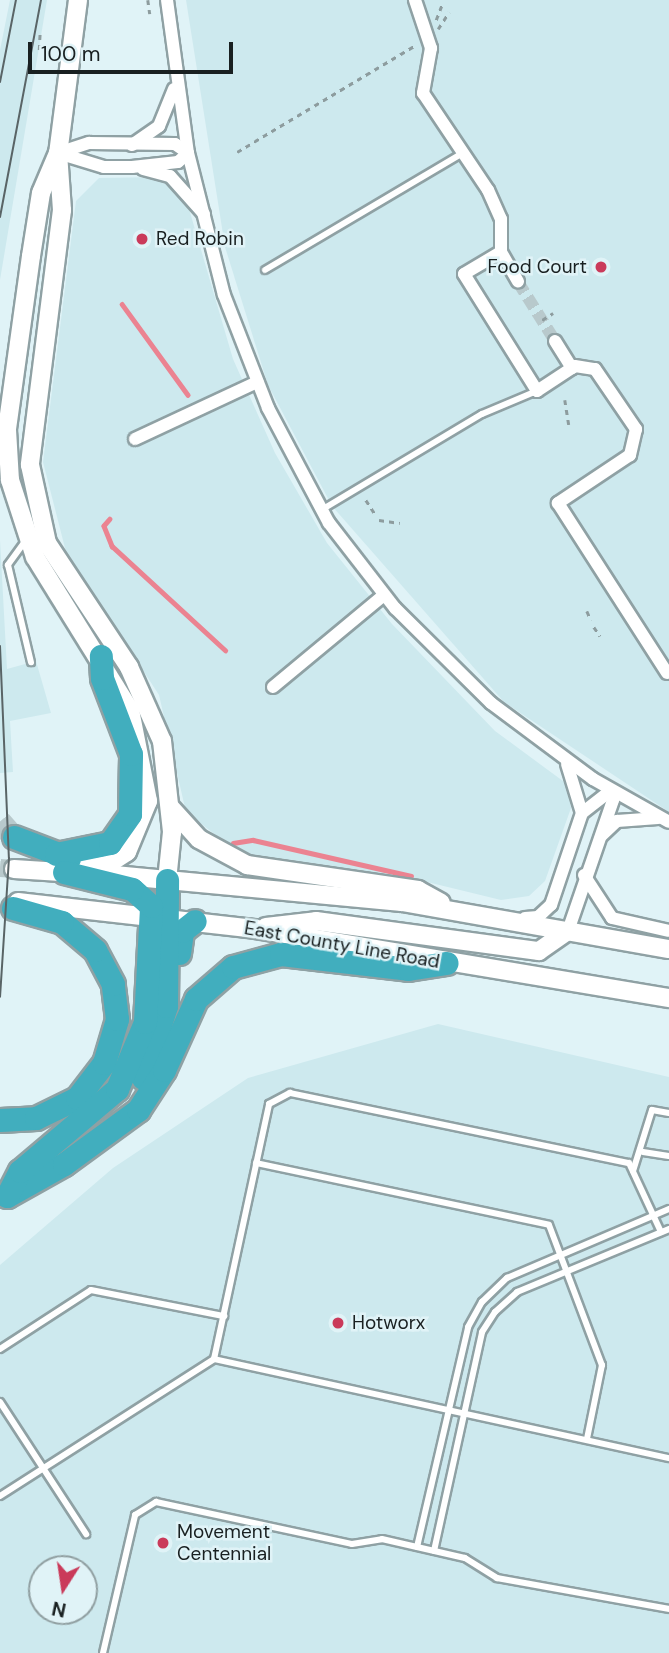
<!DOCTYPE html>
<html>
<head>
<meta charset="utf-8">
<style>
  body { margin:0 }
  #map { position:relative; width:669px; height:1653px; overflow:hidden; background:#e0f3f7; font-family:"DM Sans",sans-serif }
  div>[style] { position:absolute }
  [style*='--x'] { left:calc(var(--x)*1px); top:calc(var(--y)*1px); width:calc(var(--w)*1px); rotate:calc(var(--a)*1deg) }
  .built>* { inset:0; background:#cde9ee }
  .stream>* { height:4.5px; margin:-2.25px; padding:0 2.25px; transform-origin:2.25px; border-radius:2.25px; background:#eb8391 }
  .street-tunnel>* { height:12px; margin-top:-6px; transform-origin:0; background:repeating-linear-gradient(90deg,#b8c9cc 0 12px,transparent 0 18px) }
  .secondary-tunnel>* { height:18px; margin-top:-9px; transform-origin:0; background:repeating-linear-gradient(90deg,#b8c9cc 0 18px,transparent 0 27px) }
  .highway-tunnel>* { height:23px; margin-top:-11.5px; transform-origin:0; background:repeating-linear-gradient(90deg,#b8c9cc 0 23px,transparent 0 34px) }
  .path>* { height:2.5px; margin-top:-1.25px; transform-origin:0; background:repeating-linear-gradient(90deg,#8d9c9e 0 5px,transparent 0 10px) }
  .roads { filter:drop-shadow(2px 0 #8fa1a4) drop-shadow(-2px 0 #8fa1a4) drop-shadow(0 2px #8fa1a4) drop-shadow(0 -2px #8fa1a4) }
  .lane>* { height:6px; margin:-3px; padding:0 3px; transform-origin:3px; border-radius:3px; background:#fff }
  .street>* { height:12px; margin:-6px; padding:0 6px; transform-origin:6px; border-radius:6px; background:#fff }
  .secondary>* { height:18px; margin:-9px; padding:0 9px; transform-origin:9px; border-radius:9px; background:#fff }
  .highway>* { height:23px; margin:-11.5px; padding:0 11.5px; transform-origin:11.5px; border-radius:11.5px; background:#41aebe }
  .tram>* { height:2px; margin:-1px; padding:0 1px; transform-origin:1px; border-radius:1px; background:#596466 }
  .dots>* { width:19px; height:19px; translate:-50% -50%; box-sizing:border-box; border:4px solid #e0f3f7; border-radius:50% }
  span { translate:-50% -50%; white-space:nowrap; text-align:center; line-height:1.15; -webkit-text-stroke:5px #e0f3f7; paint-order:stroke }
  .poi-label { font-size:19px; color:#192021 }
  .left { translate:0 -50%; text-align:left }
  .right { translate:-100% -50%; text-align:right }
  .street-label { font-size:19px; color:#192021 }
  .north { position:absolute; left:28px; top:1555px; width:70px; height:70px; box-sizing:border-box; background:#e0f3f7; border:2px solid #909fa1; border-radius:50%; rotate:192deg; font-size:19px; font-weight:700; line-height:28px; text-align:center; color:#192021 }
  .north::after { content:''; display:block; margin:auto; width:24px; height:32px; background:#ca3a5a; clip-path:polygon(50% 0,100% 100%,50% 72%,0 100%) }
  .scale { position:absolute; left:28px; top:42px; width:205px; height:32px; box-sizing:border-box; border:4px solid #192021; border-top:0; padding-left:9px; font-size:21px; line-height:24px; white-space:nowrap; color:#192021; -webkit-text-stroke:5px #e0f3f7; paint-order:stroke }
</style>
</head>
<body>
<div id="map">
  <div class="built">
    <i style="clip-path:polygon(10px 0,47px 0,0 280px,0 50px)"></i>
    <i style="clip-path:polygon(186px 0,669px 0,669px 812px,504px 702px,332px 506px,268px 385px,225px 247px)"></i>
    <i style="clip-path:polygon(161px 177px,187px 202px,233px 359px,275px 453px,327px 543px,392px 624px,495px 731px,567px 784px,571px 808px,545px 881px,529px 896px,501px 900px,423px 881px,260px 858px,226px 843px,186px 812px,159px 695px,66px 552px,43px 462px,76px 201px,99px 178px)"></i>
    <i style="clip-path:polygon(0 540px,7px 669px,36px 661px,51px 713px,10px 721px,13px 772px,0 773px)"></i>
    <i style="clip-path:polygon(evenodd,438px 1024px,669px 1077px,669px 1653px,0 1653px,0 1265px,113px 1168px,248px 1078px,438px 1024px,42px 1569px,84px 1569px,84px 1611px,42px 1611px,42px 1569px)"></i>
  </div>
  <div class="stream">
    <i style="--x:122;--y:304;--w:112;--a:54"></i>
    <i style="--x:110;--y:519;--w:9;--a:131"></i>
    <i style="--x:104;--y:526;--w:22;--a:68"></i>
    <i style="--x:112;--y:546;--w:154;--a:42.6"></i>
    <i style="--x:233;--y:843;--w:20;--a:-9"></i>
    <i style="--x:253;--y:840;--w:162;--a:12.8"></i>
  </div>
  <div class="street-tunnel">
    <i style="--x:518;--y:282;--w:70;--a:57.9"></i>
  </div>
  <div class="secondary-tunnel">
    <i style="--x:0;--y:868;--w:14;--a:4"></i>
  </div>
  <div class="highway-tunnel">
    <i style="--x:0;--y:821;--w:21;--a:49"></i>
  </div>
  <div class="path">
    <i style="--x:148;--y:0;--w:14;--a:82"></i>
    <i style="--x:436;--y:20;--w:19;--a:-69"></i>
    <i style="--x:438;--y:29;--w:20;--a:-57"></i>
    <i style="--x:39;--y:50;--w:19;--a:-87"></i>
    <i style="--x:237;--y:152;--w:209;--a:-30.9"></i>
    <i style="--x:542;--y:320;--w:13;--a:-32"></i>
    <i style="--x:565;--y:400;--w:25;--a:81"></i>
    <i style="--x:366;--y:500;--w:17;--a:57"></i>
    <i style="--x:379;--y:520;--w:21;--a:8"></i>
    <i style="--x:587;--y:611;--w:10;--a:66"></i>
    <i style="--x:594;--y:627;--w:11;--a:56"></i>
  </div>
  <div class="roads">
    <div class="lane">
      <i style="--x:265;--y:270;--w:228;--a:-30.6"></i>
      <i style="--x:323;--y:509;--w:185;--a:-30.9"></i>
      <i style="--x:482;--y:414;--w:60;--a:-22.7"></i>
      <i style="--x:26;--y:540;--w:31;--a:126"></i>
      <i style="--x:8;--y:565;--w:100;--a:76.7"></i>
      <i style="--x:643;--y:1152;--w:26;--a:9"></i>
      <i style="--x:256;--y:1163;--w:299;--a:11.9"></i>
      <i style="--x:549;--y:1225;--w:150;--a:69.3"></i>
      <i style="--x:602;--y:1365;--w:76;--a:101.5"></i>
      <i style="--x:633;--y:1171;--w:64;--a:-72.7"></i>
      <i style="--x:652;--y:1110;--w:17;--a:10"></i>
      <i style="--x:0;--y:1349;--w:108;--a:-33"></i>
      <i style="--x:91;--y:1290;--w:136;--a:11.1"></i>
      <i style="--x:214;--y:1359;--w:261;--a:-77.8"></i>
      <i style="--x:269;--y:1104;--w:24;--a:-28"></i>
      <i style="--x:290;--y:1093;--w:346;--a:11.7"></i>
      <i style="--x:629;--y:1163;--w:76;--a:65.1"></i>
      <i style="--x:0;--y:1402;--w:158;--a:56.9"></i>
      <i style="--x:0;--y:1496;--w:254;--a:-32.6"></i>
      <i style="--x:214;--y:1359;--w:466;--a:12.3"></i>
      <i style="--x:417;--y:1547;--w:226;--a:-76.9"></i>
      <i style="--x:468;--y:1327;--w:29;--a:-61"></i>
      <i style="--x:482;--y:1302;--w:35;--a:-44"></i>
      <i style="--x:507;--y:1278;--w:176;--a:-23.1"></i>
      <i style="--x:434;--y:1551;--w:224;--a:-77.6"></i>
      <i style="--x:482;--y:1332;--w:24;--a:-57"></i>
      <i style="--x:495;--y:1312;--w:30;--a:-42"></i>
      <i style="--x:517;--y:1292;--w:165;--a:-22.5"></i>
      <i style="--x:103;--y:1653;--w:142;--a:-76.9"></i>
      <i style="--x:135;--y:1515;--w:25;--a:-32"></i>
      <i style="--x:156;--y:1502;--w:200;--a:12.1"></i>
      <i style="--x:352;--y:1544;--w:30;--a:-9"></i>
      <i style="--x:382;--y:1539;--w:85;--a:12.9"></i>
      <i style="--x:465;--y:1558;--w:38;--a:32"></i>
      <i style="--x:497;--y:1578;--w:175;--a:10.2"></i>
    </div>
    <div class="street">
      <i style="--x:167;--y:0;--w:154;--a:82.2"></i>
      <i style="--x:188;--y:153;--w:146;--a:75.8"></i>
      <i style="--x:224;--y:295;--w:121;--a:68.7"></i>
      <i style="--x:268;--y:408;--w:130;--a:62.1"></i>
      <i style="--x:329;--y:523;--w:108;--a:52.2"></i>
      <i style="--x:395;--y:608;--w:135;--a:44.7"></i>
      <i style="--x:491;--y:703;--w:127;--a:36.7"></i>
      <i style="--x:593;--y:779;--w:87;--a:29.5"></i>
      <i style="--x:415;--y:0;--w:51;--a:71.6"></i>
      <i style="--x:431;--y:48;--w:46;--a:100.1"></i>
      <i style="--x:423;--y:93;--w:117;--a:56.2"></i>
      <i style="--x:488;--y:190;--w:32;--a:66"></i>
      <i style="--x:501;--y:219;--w:33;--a:90"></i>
      <i style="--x:501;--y:252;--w:34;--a:60"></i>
      <i style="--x:132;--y:145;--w:33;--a:-35"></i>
      <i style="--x:159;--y:126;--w:40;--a:-68"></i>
      <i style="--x:58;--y:153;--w:48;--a:16.9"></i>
      <i style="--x:104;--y:167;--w:28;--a:0"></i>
      <i style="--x:132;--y:167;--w:46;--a:-6.2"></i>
      <i style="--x:178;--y:162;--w:13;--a:-42"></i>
      <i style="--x:58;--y:153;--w:33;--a:-18"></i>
      <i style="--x:89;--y:143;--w:86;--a:0.7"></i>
      <i style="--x:175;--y:144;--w:16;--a:35"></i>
      <i style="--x:143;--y:169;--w:28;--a:15"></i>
      <i style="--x:170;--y:176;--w:51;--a:48.2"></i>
      <i style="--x:501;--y:252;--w:43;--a:149.3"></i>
      <i style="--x:464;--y:274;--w:138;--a:58"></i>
      <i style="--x:537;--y:391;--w:45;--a:-33.3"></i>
      <i style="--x:575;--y:366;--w:20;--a:9"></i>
      <i style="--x:595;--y:369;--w:73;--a:55.7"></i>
      <i style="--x:636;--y:429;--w:27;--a:103"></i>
      <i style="--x:630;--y:455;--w:87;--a:146.3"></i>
      <i style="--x:558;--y:503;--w:202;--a:57.3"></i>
      <i style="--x:555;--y:341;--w:32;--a:58"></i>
      <i style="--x:135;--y:439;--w:135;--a:-25"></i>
      <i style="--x:273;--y:687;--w:144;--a:-39.7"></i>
      <i style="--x:567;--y:764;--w:51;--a:73"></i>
      <i style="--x:602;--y:835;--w:21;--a:-43"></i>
      <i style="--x:617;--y:821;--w:41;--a:-4.2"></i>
      <i style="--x:584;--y:875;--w:51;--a:56.9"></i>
      <i style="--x:612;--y:918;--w:58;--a:12.8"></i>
      <i style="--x:525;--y:918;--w:13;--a:-4"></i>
      <i style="--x:538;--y:917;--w:18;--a:-43"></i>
      <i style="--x:551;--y:905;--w:97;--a:-71.4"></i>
      <i style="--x:582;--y:813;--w:37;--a:-38"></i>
      <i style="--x:568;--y:931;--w:139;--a:-71"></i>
      <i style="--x:613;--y:800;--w:10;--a:-101"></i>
    </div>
    <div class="secondary">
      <i style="--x:78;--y:0;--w:154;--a:97.4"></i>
      <i style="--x:58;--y:153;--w:57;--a:86"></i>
      <i style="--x:62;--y:210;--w:257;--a:97.2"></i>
      <i style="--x:30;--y:465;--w:80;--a:77.7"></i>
      <i style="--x:47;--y:543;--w:149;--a:56.5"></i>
      <i style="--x:129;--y:667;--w:81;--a:66"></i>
      <i style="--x:162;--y:741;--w:92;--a:83.7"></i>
      <i style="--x:172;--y:832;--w:48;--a:95.9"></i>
      <i style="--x:58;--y:153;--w:43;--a:113"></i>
      <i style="--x:41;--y:193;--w:64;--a:99"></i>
      <i style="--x:31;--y:256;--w:176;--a:97.9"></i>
      <i style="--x:7;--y:430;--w:50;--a:86.6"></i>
      <i style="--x:10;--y:480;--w:81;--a:72"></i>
      <i style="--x:35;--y:557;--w:180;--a:58.2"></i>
      <i style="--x:130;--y:710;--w:93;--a:78.8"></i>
      <i style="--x:148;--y:801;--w:55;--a:112.4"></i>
      <i style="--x:127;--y:852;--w:24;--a:147"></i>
      <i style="--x:107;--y:865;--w:37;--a:171"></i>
      <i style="--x:170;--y:807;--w:43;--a:47.8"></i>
      <i style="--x:199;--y:839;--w:55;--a:28.4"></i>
      <i style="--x:247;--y:865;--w:173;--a:8.3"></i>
      <i style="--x:418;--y:890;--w:26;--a:29"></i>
      <i style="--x:14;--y:869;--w:62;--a:3.7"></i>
      <i style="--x:104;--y:874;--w:299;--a:5.4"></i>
      <i style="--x:402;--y:902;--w:271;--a:10"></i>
      <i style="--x:18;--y:902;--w:240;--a:6.5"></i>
      <i style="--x:256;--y:929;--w:419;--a:9.5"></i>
      <i style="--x:266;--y:927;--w:50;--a:-6.8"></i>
      <i style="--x:316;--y:921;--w:225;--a:7.7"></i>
      <i style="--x:539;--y:951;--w:35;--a:-35"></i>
    </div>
    <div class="highway">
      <i style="--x:14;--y:837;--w:59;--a:20.9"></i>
      <i style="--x:56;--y:854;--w:55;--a:-11.5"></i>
      <i style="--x:110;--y:843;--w:35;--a:-55"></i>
      <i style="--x:130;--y:814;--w:60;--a:-89"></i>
      <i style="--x:131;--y:754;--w:81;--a:-110.9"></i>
      <i style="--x:102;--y:678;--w:22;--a:-93"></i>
      <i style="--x:179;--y:953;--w:22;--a:-82"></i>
      <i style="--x:182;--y:931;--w:16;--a:-38"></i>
      <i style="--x:143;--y:1078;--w:76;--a:-72.3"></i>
      <i style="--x:166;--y:1006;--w:126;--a:-89.5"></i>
      <i style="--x:0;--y:1120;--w:36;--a:-3"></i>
      <i style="--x:36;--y:1118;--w:46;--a:-26"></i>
      <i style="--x:77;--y:1098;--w:44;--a:-52.4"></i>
      <i style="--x:104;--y:1063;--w:46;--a:-73.5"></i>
      <i style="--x:117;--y:1019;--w:35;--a:-97"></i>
      <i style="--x:113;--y:984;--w:38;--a:-118"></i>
      <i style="--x:95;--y:950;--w:43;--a:-139.7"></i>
      <i style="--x:62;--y:922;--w:51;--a:-164.1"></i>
      <i style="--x:7;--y:1196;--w:65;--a:-29.3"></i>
      <i style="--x:64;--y:1164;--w:92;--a:-36.1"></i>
      <i style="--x:138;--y:1110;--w:48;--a:-57"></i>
      <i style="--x:164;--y:1070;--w:78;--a:-65.7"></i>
      <i style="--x:196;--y:999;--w:49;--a:-40.9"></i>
      <i style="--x:233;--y:967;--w:50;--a:-15.2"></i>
      <i style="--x:281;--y:954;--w:128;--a:6.7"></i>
      <i style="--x:408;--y:969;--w:39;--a:-9"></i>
      <i style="--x:7;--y:1196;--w:28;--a:-63"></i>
      <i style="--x:20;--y:1171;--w:127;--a:-40.2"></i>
      <i style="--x:117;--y:1089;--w:73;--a:-67.3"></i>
      <i style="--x:145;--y:1022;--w:116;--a:-87"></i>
      <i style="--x:151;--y:906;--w:25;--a:-138"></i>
      <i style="--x:132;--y:889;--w:70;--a:-166"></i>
    </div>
  </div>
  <div class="tram">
    <i style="--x:0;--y:82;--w:84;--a:-79"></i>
    <i style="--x:0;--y:217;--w:221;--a:-79.3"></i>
    <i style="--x:0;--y:646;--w:212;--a:87.6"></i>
    <i style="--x:9;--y:858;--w:139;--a:93.7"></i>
  </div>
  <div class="dots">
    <i style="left:142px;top:239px;background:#ca3a5a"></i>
    <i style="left:601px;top:267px;background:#ca3a5a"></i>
    <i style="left:338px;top:1323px;background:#ca3a5a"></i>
    <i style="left:163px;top:1543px;background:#ca3a5a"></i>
  </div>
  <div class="poi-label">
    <span class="left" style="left:156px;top:239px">Red Robin</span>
    <span class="right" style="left:587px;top:267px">Food Court</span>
    <span class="left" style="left:352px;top:1323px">Hotworx</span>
    <span class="left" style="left:177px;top:1543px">Movement<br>Centennial</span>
  </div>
  <div class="street-label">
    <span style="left:342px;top:945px;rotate:10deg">East County Line Road</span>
  </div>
  <div class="north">N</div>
  <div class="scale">100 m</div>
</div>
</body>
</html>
